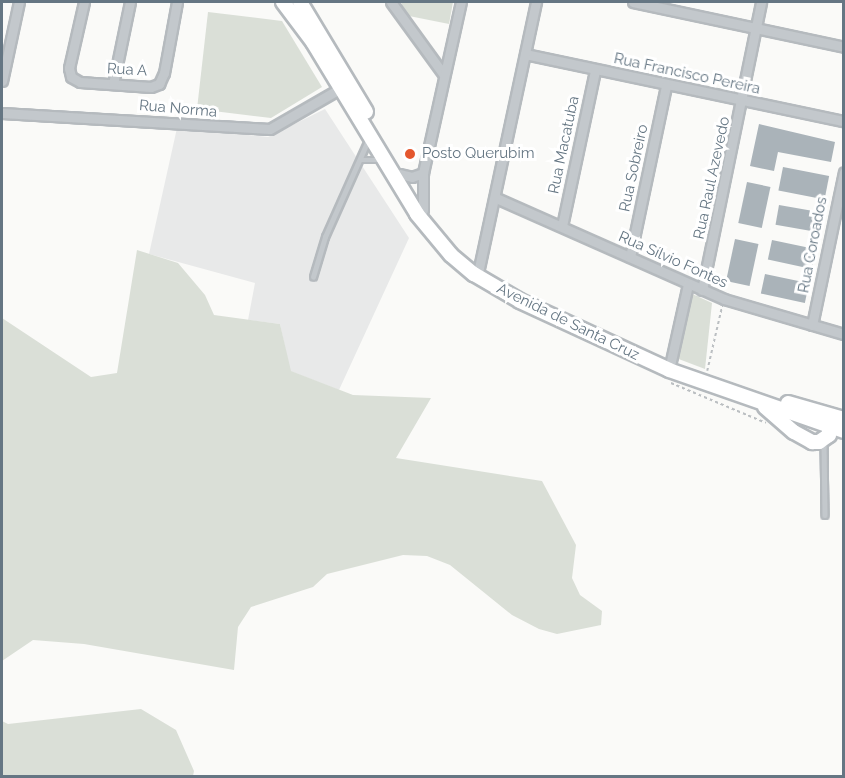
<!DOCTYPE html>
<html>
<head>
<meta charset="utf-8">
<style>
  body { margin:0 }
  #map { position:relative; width:845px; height:778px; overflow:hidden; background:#fafaf8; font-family:Raleway,sans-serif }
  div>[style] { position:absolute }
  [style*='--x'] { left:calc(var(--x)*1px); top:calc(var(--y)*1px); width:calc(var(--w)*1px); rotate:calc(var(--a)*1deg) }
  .built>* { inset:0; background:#e8e9e9 }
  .green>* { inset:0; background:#dadfd7 }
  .building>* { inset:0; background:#aab3b9; transform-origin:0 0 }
  .path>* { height:1.5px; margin-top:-0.75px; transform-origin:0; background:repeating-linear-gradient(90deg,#bbbfc2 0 3px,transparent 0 6px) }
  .roads { filter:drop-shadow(2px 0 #b5babe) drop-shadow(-2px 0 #b5babe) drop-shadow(0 2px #b5babe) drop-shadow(0 -2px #b5babe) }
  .service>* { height:4.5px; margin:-2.25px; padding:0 2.25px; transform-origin:2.25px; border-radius:2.25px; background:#c3c8cc }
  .minor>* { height:9px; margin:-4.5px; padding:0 4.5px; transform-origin:4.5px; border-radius:4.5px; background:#c3c8cc }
  .primary>* { height:14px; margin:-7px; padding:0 7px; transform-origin:7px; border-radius:7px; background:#fff }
  .dots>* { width:16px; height:16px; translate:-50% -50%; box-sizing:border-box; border:3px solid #fff; border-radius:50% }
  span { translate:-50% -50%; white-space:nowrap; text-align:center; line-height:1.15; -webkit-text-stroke:6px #fff; paint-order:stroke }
  .street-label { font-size:15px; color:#657683 }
  .poi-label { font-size:15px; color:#657683 }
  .left { translate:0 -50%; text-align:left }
  .frame { position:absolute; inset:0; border:3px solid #657683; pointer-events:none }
</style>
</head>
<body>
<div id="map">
  <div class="built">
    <i style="clip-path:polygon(325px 109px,409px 238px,339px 390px,290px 371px,280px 324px,248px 320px,255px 283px,149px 254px,177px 128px,268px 137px)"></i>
  </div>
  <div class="green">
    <i style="clip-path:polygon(402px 2px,453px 2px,449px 24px,399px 14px)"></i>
    <i style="clip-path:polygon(208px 12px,282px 21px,322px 87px,271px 118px,197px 109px)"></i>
    <i style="clip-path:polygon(137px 250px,178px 263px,205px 295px,214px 315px,280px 324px,291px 371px,353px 395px,431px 398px,396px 458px,542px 481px,576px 545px,572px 578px,580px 595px,602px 611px,601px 625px,557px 634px,539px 629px,512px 615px,450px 565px,427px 556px,403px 555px,327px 574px,313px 587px,251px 607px,238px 627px,234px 670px,84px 644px,33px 640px,2px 661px,2px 318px,91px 377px,117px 373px)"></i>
    <i style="clip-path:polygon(688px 292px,712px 303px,705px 369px,676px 358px)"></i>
    <i style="clip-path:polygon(141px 709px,176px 730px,194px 771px,193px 776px,2px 776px,2px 721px,8px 724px)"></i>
  </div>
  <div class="building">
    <i style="clip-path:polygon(759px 124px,835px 142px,831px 162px,778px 152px,774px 171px,750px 166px)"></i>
    <i style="left:783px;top:167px;width:47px;height:24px;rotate:11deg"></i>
    <i style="left:747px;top:182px;width:24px;height:42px;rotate:12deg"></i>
    <i style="left:779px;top:205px;width:45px;height:20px;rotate:10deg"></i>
    <i style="left:735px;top:239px;width:24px;height:43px;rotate:12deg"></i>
    <i style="left:772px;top:240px;width:45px;height:20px;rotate:12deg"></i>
    <i style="left:765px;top:274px;width:45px;height:20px;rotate:12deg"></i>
  </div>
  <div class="path">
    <i style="--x:707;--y:371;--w:67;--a:-77"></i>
    <i style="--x:671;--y:383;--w:103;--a:22.8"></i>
  </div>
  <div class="roads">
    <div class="service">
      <i style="--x:361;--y:160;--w:21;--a:0"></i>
      <i style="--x:313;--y:277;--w:42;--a:-73.3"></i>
      <i style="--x:325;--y:237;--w:108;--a:-66"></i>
      <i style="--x:824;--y:443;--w:72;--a:89.2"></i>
    </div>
    <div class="minor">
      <i style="--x:84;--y:2;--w:68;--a:102.8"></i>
      <i style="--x:69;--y:68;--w:9;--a:77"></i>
      <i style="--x:71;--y:77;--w:10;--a:29"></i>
      <i style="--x:80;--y:82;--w:71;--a:4"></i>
      <i style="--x:151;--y:87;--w:9;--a:-21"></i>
      <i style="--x:159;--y:84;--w:12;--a:-66"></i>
      <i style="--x:164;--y:73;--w:72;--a:-79.6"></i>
      <i style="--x:391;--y:2;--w:90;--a:54"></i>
      <i style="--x:633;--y:2;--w:216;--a:12"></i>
      <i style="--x:525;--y:54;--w:326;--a:11.9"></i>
      <i style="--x:2;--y:81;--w:81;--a:-77.9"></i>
      <i style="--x:113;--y:84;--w:84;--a:-78.3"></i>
      <i style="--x:2;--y:113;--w:268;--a:3.4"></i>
      <i style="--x:270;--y:129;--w:82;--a:-30"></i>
      <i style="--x:400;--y:174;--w:12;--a:14"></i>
      <i style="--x:412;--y:177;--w:12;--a:-20"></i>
      <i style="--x:496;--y:198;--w:249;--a:23.9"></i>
      <i style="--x:724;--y:299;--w:125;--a:16.3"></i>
      <i style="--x:423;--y:210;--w:37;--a:-90"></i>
      <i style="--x:423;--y:173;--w:175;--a:-77.5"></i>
      <i style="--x:562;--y:226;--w:158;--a:-78"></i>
      <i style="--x:630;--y:257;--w:175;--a:-78.1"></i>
      <i style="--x:479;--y:268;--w:272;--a:-77.9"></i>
      <i style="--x:702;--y:290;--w:294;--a:-78.4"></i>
      <i style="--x:812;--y:325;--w:156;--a:-78.2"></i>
      <i style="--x:669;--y:370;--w:88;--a:-77.5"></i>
    </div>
    <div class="primary">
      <i style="--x:283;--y:2;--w:50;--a:53.1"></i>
      <i style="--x:313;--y:42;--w:201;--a:58.8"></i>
      <i style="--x:417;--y:214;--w:53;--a:50.3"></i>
      <i style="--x:451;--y:255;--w:30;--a:40"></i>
      <i style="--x:474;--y:274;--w:53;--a:30.4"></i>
      <i style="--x:520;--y:301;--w:164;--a:24.8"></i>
      <i style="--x:669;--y:370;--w:185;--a:19.2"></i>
      <i style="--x:300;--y:2;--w:128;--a:59"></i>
      <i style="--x:788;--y:403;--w:58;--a:15.9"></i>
      <i style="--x:765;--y:407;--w:38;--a:41"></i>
      <i style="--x:794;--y:432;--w:21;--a:29"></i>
      <i style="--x:812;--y:442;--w:7;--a:0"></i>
      <i style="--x:819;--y:442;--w:12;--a:-35"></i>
      <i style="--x:829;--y:435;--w:16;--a:-90"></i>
    </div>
  </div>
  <div class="dots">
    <i style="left:410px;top:154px;background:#e4572e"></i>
  </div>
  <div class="street-label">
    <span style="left:127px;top:70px;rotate:3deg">Rua A</span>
    <span style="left:687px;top:74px;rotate:12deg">Rua Francisco Pereira</span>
    <span style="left:178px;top:109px;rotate:5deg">Rua Norma</span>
    <span style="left:564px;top:145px;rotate:-78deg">Rua Macatuba</span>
    <span style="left:634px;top:168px;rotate:-78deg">Rua Sobreiro</span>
    <span style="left:712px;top:178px;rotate:-78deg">Rua Raul Azevedo</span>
    <span style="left:813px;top:245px;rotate:-79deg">Rua Coroados</span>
    <span style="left:673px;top:260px;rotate:24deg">Rua Sílvio Fontes</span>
    <span style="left:568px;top:322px;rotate:26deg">Avenida de Santa Cruz</span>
  </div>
  <div class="poi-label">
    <span class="left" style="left:422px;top:154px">Posto Querubim</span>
  </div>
  <div class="frame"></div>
</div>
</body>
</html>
